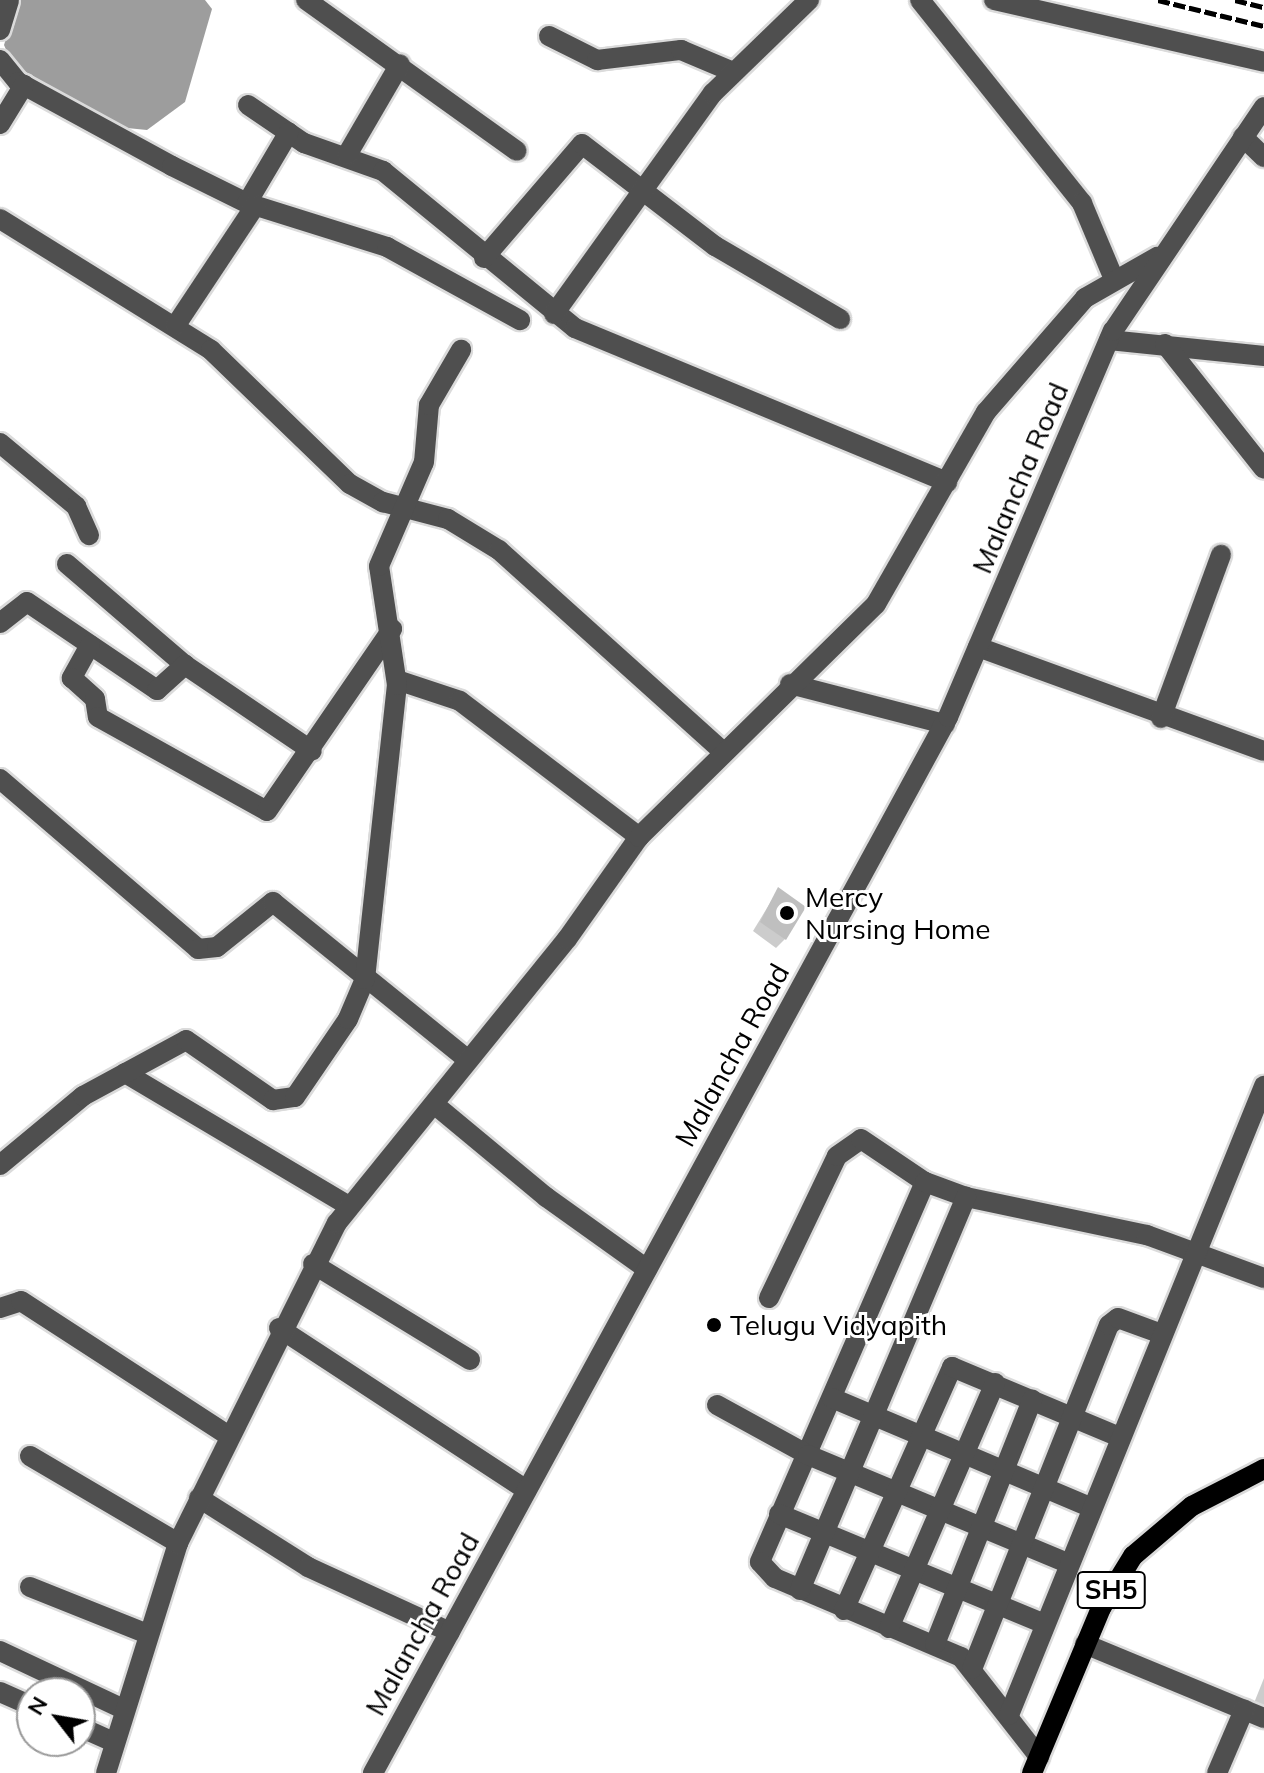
<!DOCTYPE html>
<html>
<head>
<meta charset="utf-8">
<style>
  body { margin:0 }
  #map { position:relative; width:1264px; height:1773px; overflow:hidden; background:#fff; font-family:Mulish,sans-serif }
  div>[style] { position:absolute }
  [style*='--x'] { left:calc(var(--x)*1px); top:calc(var(--y)*1px); width:calc(var(--w)*1px); rotate:calc(var(--a)*1deg) }
  .water>* { inset:0; background:#9d9d9d }
  .shadow>* { inset:0; background:#0003 }
  .building>* { inset:0; background:#bfbfbf }
  .roads { filter:drop-shadow(2px 0 #dbdbdb) drop-shadow(-2px 0 #dbdbdb) drop-shadow(0 2px #dbdbdb) drop-shadow(0 -2px #dbdbdb) }
  .minor>* { height:20px; margin:-10px; padding:0 10px; transform-origin:10px; border-radius:10px; background:#4f4f4f }
  .major>* { height:20px; margin:-10px; padding:0 10px; transform-origin:10px; border-radius:10px; background:#000 }
  .rail>* { height:5px; margin-top:-2.5px; transform-origin:0; background:repeating-linear-gradient(90deg,#000 0 12px,transparent 0 16px) }
  .dots>* { width:22px; height:22px; translate:-50% -50%; box-sizing:border-box; border:4px solid #fff; border-radius:50% }
  span { translate:-50% -50%; white-space:nowrap; text-align:center; line-height:1.15; -webkit-text-stroke:6px #fff; paint-order:stroke }
  .shield-label span { padding:2px 6px; background:#fff; border:2px solid; border-radius:6px; -webkit-text-stroke-width:0 }
  .shield-label { font-size:26px; color:#000; font-weight:700 }
  .street-label { font-size:28px; color:#000 }
  .poi-label { font-size:28px; color:#000 }
  .left { translate:0 -50%; text-align:left }
  .north { position:absolute; left:16px; top:1677px; width:80px; height:80px; box-sizing:border-box; background:#fff; border:2px solid #999; border-radius:50%; rotate:301deg; font-size:22px; font-weight:700; line-height:32px; text-align:center; color:#000 }
  .north::after { content:''; display:block; margin:auto; width:28px; height:36px; background:#000; clip-path:polygon(50% 0,100% 100%,50% 72%,0 100%) }
</style>
</head>
<body>
<div id="map">
  <div class="water">
    <i style="clip-path:polygon(18px 0,205px 0,212px 9px,185px 102px,147px 130px,117px 127px,52px 95px,15px 70px,4px 45px)"></i>
  </div>
  <div class="shadow">
    <i style="clip-path:polygon(778px 890px,785px 939px,776px 948px,753px 931px)"></i>
    <i style="clip-path:polygon(1264px 1678px,1264px 1707px,1254px 1703px)"></i>
  </div>
  <div class="building">
    <i style="clip-path:polygon(778px 887px,806px 907px,786px 940px,760px 922px)"></i>
  </div>
  <div class="roads">
    <div class="minor">
      <i style="--x:306;--y:0;--w:259;--a:35.6"></i>
      <i style="--x:920;--y:0;--w:260;--a:51.4"></i>
      <i style="--x:1082;--y:203;--w:82;--a:67.2"></i>
      <i style="--x:994;--y:0;--w:277;--a:12.9"></i>
      <i style="--x:0;--y:30;--w:31;--a:-73"></i>
      <i style="--x:549;--y:36;--w:54;--a:26.6"></i>
      <i style="--x:597;--y:60;--w:85;--a:-6.8"></i>
      <i style="--x:681;--y:50;--w:56;--a:22.9"></i>
      <i style="--x:0;--y:60;--w:28;--a:51"></i>
      <i style="--x:18;--y:82;--w:175;--a:28.6"></i>
      <i style="--x:172;--y:166;--w:84;--a:26.3"></i>
      <i style="--x:247;--y:203;--w:147;--a:17.4"></i>
      <i style="--x:387;--y:247;--w:152;--a:28.8"></i>
      <i style="--x:248;--y:105;--w:68;--a:34.2"></i>
      <i style="--x:304;--y:143;--w:84;--a:19.5"></i>
      <i style="--x:383;--y:171;--w:248;--a:39.3"></i>
      <i style="--x:575;--y:328;--w:403;--a:22.5"></i>
      <i style="--x:0;--y:124;--w:46;--a:-58.4"></i>
      <i style="--x:1243;--y:137;--w:29;--a:44"></i>
      <i style="--x:347;--y:155;--w:105;--a:-59.8"></i>
      <i style="--x:247;--y:203;--w:82;--a:-59.4"></i>
      <i style="--x:0;--y:219;--w:248;--a:31.8"></i>
      <i style="--x:211;--y:350;--w:193;--a:44"></i>
      <i style="--x:350;--y:484;--w:38;--a:29"></i>
      <i style="--x:383;--y:502;--w:67;--a:14.7"></i>
      <i style="--x:448;--y:519;--w:60;--a:31.3"></i>
      <i style="--x:499;--y:550;--w:300;--a:42"></i>
      <i style="--x:484;--y:258;--w:150;--a:-49.3"></i>
      <i style="--x:582;--y:144;--w:168;--a:37.5"></i>
      <i style="--x:715;--y:246;--w:145;--a:30.3"></i>
      <i style="--x:554;--y:314;--w:272;--a:-54.3"></i>
      <i style="--x:713;--y:93;--w:134;--a:-44.1"></i>
      <i style="--x:176;--y:325;--w:143;--a:-56.4"></i>
      <i style="--x:1109;--y:340;--w:156;--a:5.9"></i>
      <i style="--x:1165;--y:344;--w:159;--a:51.6"></i>
      <i style="--x:0;--y:443;--w:99;--a:39.7"></i>
      <i style="--x:76;--y:506;--w:32;--a:66"></i>
      <i style="--x:67;--y:564;--w:155;--a:40.6"></i>
      <i style="--x:185;--y:665;--w:153;--a:34.1"></i>
      <i style="--x:0;--y:623;--w:34;--a:-38"></i>
      <i style="--x:27;--y:602;--w:157;--a:34.1"></i>
      <i style="--x:157;--y:690;--w:38;--a:-42"></i>
      <i style="--x:90;--y:645;--w:38;--a:119"></i>
      <i style="--x:72;--y:678;--w:31;--a:42"></i>
      <i style="--x:95;--y:699;--w:18;--a:81"></i>
      <i style="--x:98;--y:717;--w:193;--a:29.1"></i>
      <i style="--x:267;--y:811;--w:221;--a:-55.5"></i>
      <i style="--x:978;--y:647;--w:304;--a:20"></i>
      <i style="--x:397;--y:680;--w:66;--a:18.4"></i>
      <i style="--x:460;--y:701;--w:225;--a:37.2"></i>
      <i style="--x:790;--y:684;--w:160;--a:14.5"></i>
      <i style="--x:1161;--y:718;--w:174;--a:-69.8"></i>
      <i style="--x:0;--y:779;--w:261;--a:40.6"></i>
      <i style="--x:198;--y:949;--w:19;--a:-6"></i>
      <i style="--x:217;--y:947;--w:72;--a:-38.8"></i>
      <i style="--x:273;--y:902;--w:250;--a:39"></i>
      <i style="--x:125;--y:1073;--w:261;--a:30.7"></i>
      <i style="--x:434;--y:1104;--w:146;--a:39.7"></i>
      <i style="--x:546;--y:1197;--w:124;--a:35.5"></i>
      <i style="--x:0;--y:1165;--w:108;--a:-39.7"></i>
      <i style="--x:83;--y:1096;--w:117;--a:-28.5"></i>
      <i style="--x:186;--y:1040;--w:106;--a:34.6"></i>
      <i style="--x:273;--y:1100;--w:22;--a:-8"></i>
      <i style="--x:295;--y:1097;--w:94;--a:-55.8"></i>
      <i style="--x:348;--y:1019;--w:43;--a:-67"></i>
      <i style="--x:365;--y:979;--w:296;--a:-83.8"></i>
      <i style="--x:397;--y:685;--w:120;--a:-98.6"></i>
      <i style="--x:379;--y:566;--w:113;--a:-66.6"></i>
      <i style="--x:424;--y:462;--w:57;--a:-85"></i>
      <i style="--x:429;--y:405;--w:64;--a:-59.8"></i>
      <i style="--x:925;--y:1182;--w:414;--a:113.5"></i>
      <i style="--x:760;--y:1562;--w:22;--a:47"></i>
      <i style="--x:775;--y:1578;--w:202;--a:23"></i>
      <i style="--x:961;--y:1657;--w:127;--a:52"></i>
      <i style="--x:313;--y:1264;--w:184;--a:31.4"></i>
      <i style="--x:769;--y:1298;--w:157;--a:-64.4"></i>
      <i style="--x:837;--y:1156;--w:29;--a:-35"></i>
      <i style="--x:861;--y:1139;--w:77;--a:33.9"></i>
      <i style="--x:925;--y:1182;--w:44;--a:20.1"></i>
      <i style="--x:966;--y:1197;--w:185;--a:11.9"></i>
      <i style="--x:1147;--y:1235;--w:125;--a:20.2"></i>
      <i style="--x:0;--y:1308;--w:22;--a:-18"></i>
      <i style="--x:21;--y:1301;--w:246;--a:33"></i>
      <i style="--x:279;--y:1328;--w:296;--a:33.2"></i>
      <i style="--x:832;--y:1398;--w:278;--a:22.9"></i>
      <i style="--x:717;--y:1405;--w:104;--a:28.8"></i>
      <i style="--x:808;--y:1455;--w:281;--a:22.6"></i>
      <i style="--x:30;--y:1456;--w:172;--a:30.4"></i>
      <i style="--x:199;--y:1498;--w:129;--a:32.3"></i>
      <i style="--x:308;--y:1567;--w:156;--a:24.6"></i>
      <i style="--x:779;--y:1514;--w:285;--a:22.5"></i>
      <i style="--x:30;--y:1587;--w:124;--a:21.8"></i>
      <i style="--x:800;--y:1590;--w:427;--a:-67.1"></i>
      <i style="--x:844;--y:1610;--w:266;--a:-66"></i>
      <i style="--x:952;--y:1367;--w:179;--a:22.7"></i>
      <i style="--x:889;--y:1628;--w:267;--a:-66.6"></i>
      <i style="--x:935;--y:1644;--w:263;--a:-68.3"></i>
      <i style="--x:1085;--y:1644;--w:194;--a:22.5"></i>
      <i style="--x:0;--y:1651;--w:136;--a:25.2"></i>
      <i style="--x:972;--y:1669;--w:370;--a:-68.3"></i>
      <i style="--x:1109;--y:1325;--w:11;--a:-38"></i>
      <i style="--x:1118;--y:1318;--w:44;--a:20.1"></i>
      <i style="--x:0;--y:1692;--w:35;--a:24"></i>
      <i style="--x:1009;--y:1715;--w:679;--a:-67.93"></i>
      <i style="--x:80;--y:1727;--w:37;--a:24"></i>
      <i style="--x:106;--y:1773;--w:241;--a:-72.6"></i>
      <i style="--x:178;--y:1543;--w:357;--a:-63.6"></i>
      <i style="--x:337;--y:1223;--w:365;--a:-51"></i>
      <i style="--x:567;--y:939;--w:125;--a:-54.8"></i>
      <i style="--x:639;--y:837;--w:332;--a:-44.5"></i>
      <i style="--x:876;--y:604;--w:221;--a:-60.2"></i>
      <i style="--x:986;--y:412;--w:151;--a:-49"></i>
      <i style="--x:1085;--y:298;--w:83;--a:-29.7"></i>
      <i style="--x:373;--y:1773;--w:1202;--a:-61.43"></i>
      <i style="--x:948;--y:717;--w:420;--a:-66.9"></i>
      <i style="--x:1113;--y:331;--w:270;--a:-56"></i>
      <i style="--x:1217;--y:1773;--w:69;--a:-66.8"></i>
    </div>
    <div class="major">
      <i style="--x:1032;--y:1773;--w:179;--a:-67.3"></i>
      <i style="--x:1101;--y:1608;--w:61;--a:-58.4"></i>
      <i style="--x:1133;--y:1556;--w:77;--a:-40.3"></i>
      <i style="--x:1192;--y:1506;--w:81;--a:-27.2"></i>
    </div>
  </div>
  <div class="rail">
    <i style="--x:1158;--y:0;--w:109;--a:13.8"></i>
    <i style="--x:1235;--y:0;--w:30;--a:14"></i>
  </div>
  <div class="dots">
    <i style="left:787px;top:913px;background:#000"></i>
    <i style="left:714px;top:1325px;background:#000"></i>
  </div>
  <div class="shield-label">
    <span style="left:1111px;top:1590px">SH5</span>
  </div>
  <div class="street-label">
    <span style="left:1020px;top:478px;rotate:-67deg">Malancha Road</span>
    <span style="left:732px;top:1055px;rotate:-61deg">Malancha Road</span>
    <span style="left:422px;top:1624px;rotate:-61deg">Malancha Road</span>
  </div>
  <div class="poi-label">
    <span class="left" style="left:805px;top:913px">Mercy<br>Nursing Home</span>
    <span class="left" style="left:730px;top:1325px">Telugu Vidyapith</span>
  </div>
  <div class="north">N</div>
</div>
</body>
</html>
